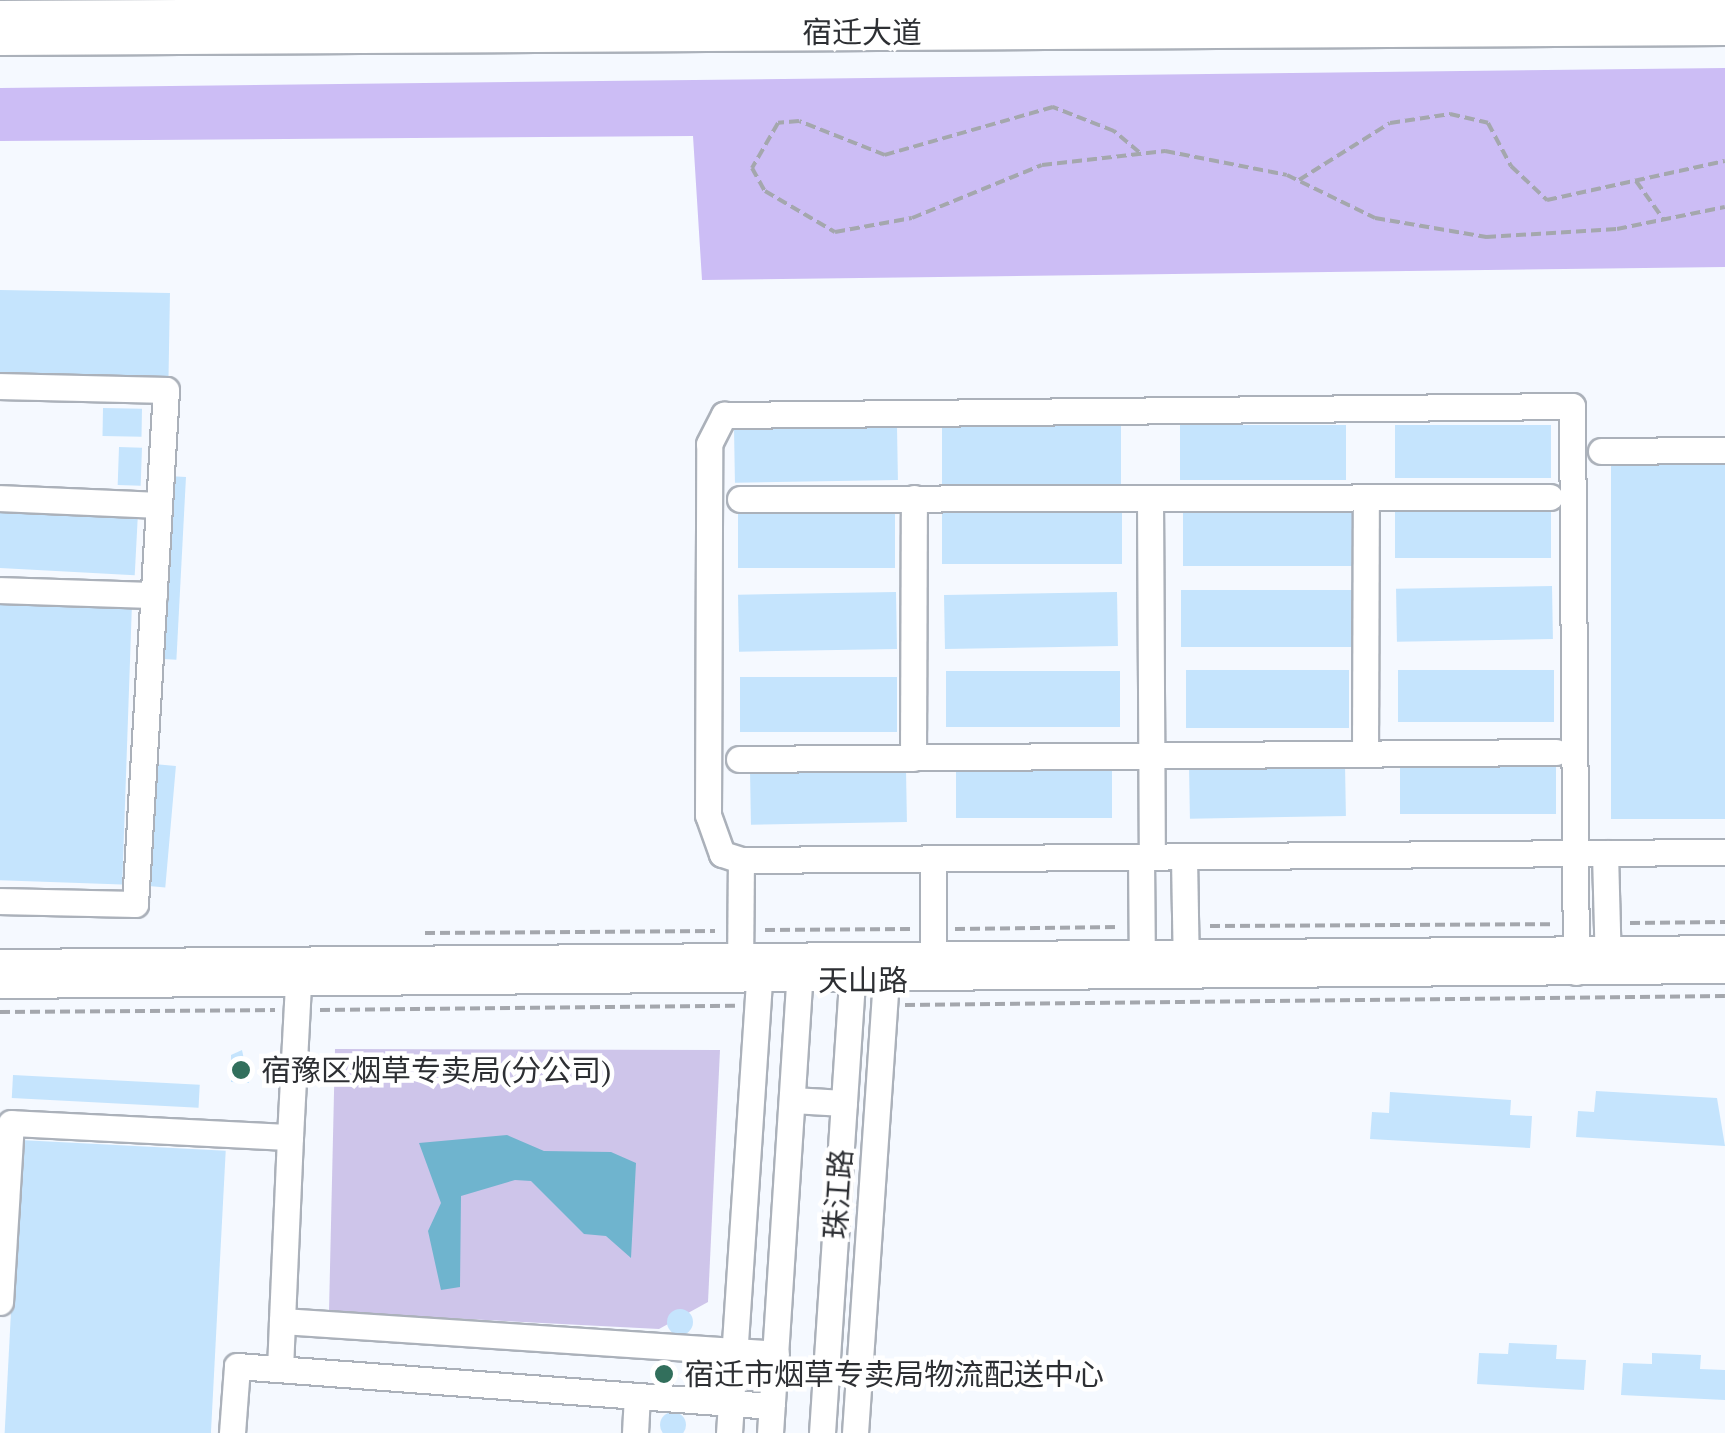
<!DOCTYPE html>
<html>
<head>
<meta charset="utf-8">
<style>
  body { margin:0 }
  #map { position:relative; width:1725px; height:1433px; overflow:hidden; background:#f5f9ff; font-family:"PT Serif","Noto Sans SC",serif }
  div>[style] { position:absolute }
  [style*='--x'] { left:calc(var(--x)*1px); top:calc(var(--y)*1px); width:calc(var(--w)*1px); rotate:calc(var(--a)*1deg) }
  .green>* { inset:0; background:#cec5ea }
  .forest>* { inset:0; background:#ccbdf5 }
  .water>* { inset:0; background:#6fb4ce }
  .building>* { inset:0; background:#c5e4fd; transform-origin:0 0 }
  .round { border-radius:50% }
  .path>* { height:4px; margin-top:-2px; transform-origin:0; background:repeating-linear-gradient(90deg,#a4a7ad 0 10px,transparent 0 15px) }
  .roads { filter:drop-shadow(2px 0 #abb1ba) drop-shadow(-2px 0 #abb1ba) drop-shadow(0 2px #abb1ba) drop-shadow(0 -2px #abb1ba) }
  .minor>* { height:25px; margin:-12.5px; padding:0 12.5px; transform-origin:12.5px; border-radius:12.5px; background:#fff }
  .major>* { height:30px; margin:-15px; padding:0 15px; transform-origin:15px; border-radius:15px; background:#fff }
  .dots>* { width:28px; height:28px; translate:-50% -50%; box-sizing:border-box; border:5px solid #fff; border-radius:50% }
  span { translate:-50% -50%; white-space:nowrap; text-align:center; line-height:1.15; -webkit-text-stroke:9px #fff; paint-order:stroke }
  .street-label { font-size:30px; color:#2d2f33 }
  .poi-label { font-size:30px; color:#2d2f33 }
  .left { translate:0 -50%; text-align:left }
</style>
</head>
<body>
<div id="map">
  <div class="green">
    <i style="clip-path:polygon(335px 1049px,720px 1050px,708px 1302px,659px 1329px,329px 1312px)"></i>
  </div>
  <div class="forest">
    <i style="clip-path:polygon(1725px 68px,1725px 267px,702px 280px,693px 136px,0 141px,0 88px)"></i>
  </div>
  <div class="water">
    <i style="clip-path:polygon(507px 1135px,544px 1151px,611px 1152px,636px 1163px,631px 1258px,606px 1236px,584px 1234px,531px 1181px,515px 1180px,461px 1196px,460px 1287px,441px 1290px,428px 1231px,441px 1203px,419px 1143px)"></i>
  </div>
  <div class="building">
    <i style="left:0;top:290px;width:170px;height:86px;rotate:1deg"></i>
    <i style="left:103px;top:408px;width:39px;height:28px;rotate:1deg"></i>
    <i style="left:942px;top:423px;width:179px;height:61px"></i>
    <i style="left:1346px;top:425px;width:55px;height:166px;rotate:90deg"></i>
    <i style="left:1551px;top:425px;width:53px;height:156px;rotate:90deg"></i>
    <i style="left:897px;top:427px;width:53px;height:163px;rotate:89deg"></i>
    <i style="left:119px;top:447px;width:23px;height:38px;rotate:2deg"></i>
    <i style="left:1725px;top:464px;width:355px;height:114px;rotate:90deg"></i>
    <i style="left:168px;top:476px;width:18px;height:183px;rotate:3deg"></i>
    <i style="left:1551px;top:506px;width:52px;height:156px;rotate:90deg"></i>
    <i style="left:1122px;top:507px;width:57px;height:180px;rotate:90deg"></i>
    <i style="left:0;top:509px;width:138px;height:59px;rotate:3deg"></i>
    <i style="left:895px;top:509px;width:59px;height:157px;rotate:90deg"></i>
    <i style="left:1352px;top:510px;width:56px;height:169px;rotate:90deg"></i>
    <i style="left:1552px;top:586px;width:53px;height:156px;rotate:89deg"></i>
    <i style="left:1181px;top:590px;width:171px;height:57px"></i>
    <i style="left:896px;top:592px;width:57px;height:158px;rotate:89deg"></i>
    <i style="left:1117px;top:592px;width:54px;height:173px;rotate:89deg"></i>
    <i style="left:0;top:601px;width:132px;height:279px;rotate:2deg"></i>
    <i style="left:1186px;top:670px;width:163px;height:58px"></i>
    <i style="left:1554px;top:670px;width:52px;height:156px;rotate:90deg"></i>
    <i style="left:946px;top:671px;width:174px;height:56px"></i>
    <i style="left:897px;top:677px;width:55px;height:157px;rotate:90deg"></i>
    <i style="left:1556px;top:762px;width:52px;height:156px;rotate:90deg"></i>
    <i style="left:154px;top:764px;width:22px;height:122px;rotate:5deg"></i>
    <i style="left:1345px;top:764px;width:52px;height:156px;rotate:89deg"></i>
    <i style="left:1112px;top:765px;width:53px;height:156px;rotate:90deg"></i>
    <i style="left:906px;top:769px;width:53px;height:156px;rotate:89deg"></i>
    <i style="clip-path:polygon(242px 1050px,249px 1083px,231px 1082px,231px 1055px)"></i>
    <i style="left:13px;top:1075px;width:187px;height:23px;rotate:3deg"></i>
    <i style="clip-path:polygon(1596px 1091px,1717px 1098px,1725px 1146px,1576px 1137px,1578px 1111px,1594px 1112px)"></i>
    <i style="clip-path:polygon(1390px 1092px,1511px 1100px,1510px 1115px,1532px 1116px,1530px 1148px,1370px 1139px,1372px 1112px,1389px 1113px)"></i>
    <i style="left:20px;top:1140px;width:206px;height:294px;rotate:3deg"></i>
    <i class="round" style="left:667px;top:1309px;width:26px;height:26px"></i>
    <i style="clip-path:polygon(1509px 1343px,1557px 1345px,1556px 1359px,1586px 1360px,1584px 1390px,1477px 1384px,1479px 1353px,1508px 1354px)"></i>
    <i style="clip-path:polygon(1652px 1353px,1701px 1355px,1700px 1369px,1725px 1370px,1725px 1400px,1621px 1395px,1623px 1363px,1652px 1364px)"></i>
    <i class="round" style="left:660px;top:1412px;width:26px;height:26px"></i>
  </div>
  <div class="path">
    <i style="--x:1139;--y:152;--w:33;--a:-140"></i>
    <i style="--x:1114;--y:131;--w:66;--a:-158.5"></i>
    <i style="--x:1053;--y:107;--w:175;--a:164.1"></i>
    <i style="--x:885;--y:155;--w:92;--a:-158.4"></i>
    <i style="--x:799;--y:121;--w:21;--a:175"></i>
    <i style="--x:778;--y:123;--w:52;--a:120"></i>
    <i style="--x:752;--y:168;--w:26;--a:61"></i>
    <i style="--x:765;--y:191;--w:81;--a:30.4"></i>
    <i style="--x:835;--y:232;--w:78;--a:-10.3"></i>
    <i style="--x:912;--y:218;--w:140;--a:-22.2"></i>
    <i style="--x:1042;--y:165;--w:124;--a:-6.5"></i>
    <i style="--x:1165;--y:151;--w:124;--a:11.1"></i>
    <i style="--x:1287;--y:175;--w:98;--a:26"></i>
    <i style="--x:1375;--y:218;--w:113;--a:9.7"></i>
    <i style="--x:1486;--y:237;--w:131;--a:-3.5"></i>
    <i style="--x:1617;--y:229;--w:110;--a:-11.5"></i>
    <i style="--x:1299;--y:180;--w:107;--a:-32.1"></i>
    <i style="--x:1390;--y:123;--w:61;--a:-8.5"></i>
    <i style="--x:1450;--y:114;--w:39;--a:13"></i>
    <i style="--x:1488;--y:123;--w:49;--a:61.9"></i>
    <i style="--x:1511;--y:166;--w:50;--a:43.4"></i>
    <i style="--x:1547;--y:200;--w:182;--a:-12.4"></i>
    <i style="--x:1636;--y:181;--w:48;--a:54.3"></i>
    <i style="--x:1630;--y:923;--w:95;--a:-0.6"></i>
    <i style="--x:1210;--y:926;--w:345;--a:-0.3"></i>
    <i style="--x:955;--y:929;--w:165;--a:-0.7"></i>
    <i style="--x:765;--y:930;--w:145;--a:-0.4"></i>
    <i style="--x:425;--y:933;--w:290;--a:-0.4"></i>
    <i style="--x:905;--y:1005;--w:820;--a:-0.63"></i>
    <i style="--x:320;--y:1010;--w:415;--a:-0.6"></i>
    <i style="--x:0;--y:1012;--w:275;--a:-0.4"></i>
  </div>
  <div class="roads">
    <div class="minor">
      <i style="--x:0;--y:386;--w:166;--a:1.4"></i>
      <i style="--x:166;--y:390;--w:515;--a:93.45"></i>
      <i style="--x:135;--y:904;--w:135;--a:-178.7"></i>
      <i style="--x:1601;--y:451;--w:124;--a:-0.5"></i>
      <i style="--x:0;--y:498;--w:159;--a:2.5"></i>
      <i style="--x:1150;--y:498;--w:359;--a:89.7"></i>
      <i style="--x:740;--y:499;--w:810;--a:-0.14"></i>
      <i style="--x:0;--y:590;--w:154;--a:1.9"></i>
      <i style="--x:1365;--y:753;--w:256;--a:-89.8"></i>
      <i style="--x:913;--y:758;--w:260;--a:-89.8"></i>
      <i style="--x:739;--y:759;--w:817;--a:-0.49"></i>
      <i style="--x:1605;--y:853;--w:113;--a:88.5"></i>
      <i style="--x:1141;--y:857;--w:110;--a:89.5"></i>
      <i style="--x:1184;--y:857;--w:110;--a:89"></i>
      <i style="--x:933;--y:859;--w:110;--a:90"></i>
      <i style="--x:741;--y:860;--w:20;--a:-162"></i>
      <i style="--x:722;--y:854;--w:41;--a:-109.7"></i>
      <i style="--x:708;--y:815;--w:371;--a:-89.8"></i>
      <i style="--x:709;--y:444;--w:33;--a:-63"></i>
      <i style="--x:724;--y:415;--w:848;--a:-0.61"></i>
      <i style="--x:1572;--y:406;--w:566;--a:89.6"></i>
      <i style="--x:0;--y:962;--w:1725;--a:-0.46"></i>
      <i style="--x:740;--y:971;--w:111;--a:-89.5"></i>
      <i style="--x:741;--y:860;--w:984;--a:-0.47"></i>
      <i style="--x:0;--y:985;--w:1725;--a:-0.5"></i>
      <i style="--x:792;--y:1100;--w:52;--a:3.3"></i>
      <i style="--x:290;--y:1137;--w:154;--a:-87"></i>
      <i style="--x:0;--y:1302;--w:179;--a:-86.5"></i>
      <i style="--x:11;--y:1123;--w:279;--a:2.9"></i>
      <i style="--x:290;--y:1137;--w:184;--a:92.5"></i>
      <i style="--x:282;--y:1321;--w:495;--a:3.8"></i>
      <i style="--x:280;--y:1369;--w:48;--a:-87.6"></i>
      <i style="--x:232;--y:1433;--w:67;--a:-85.7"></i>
      <i style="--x:237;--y:1366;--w:536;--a:4.28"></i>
      <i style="--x:635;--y:1433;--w:37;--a:-87"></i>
      <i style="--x:729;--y:1433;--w:468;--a:-86.2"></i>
      <i style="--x:770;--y:1433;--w:468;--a:-86.3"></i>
      <i style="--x:822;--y:1433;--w:470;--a:-86.2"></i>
      <i style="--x:855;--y:1433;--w:470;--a:-86.1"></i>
    </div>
    <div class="major">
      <i style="--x:0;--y:16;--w:1725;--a:-0.33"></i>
      <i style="--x:0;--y:40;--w:1725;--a:-0.33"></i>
    </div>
  </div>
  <div class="dots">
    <i style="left:241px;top:1070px;background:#326f5c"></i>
    <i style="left:664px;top:1374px;background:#326f5c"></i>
  </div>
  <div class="street-label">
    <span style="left:862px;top:32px">宿迁大道</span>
    <span style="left:863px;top:980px">天山路</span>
    <span style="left:838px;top:1194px;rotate:-86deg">珠江路</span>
  </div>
  <div class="poi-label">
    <span class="left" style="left:261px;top:1070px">宿豫区烟草专卖局(分公司)</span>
    <span class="left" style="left:684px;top:1374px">宿迁市烟草专卖局物流配送中心</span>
  </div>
</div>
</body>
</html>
